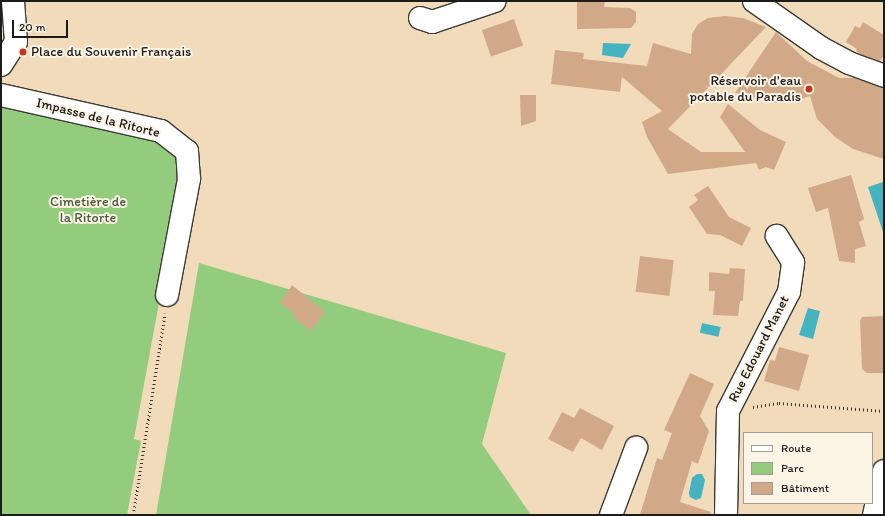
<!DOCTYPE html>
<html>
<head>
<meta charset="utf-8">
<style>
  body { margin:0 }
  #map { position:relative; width:885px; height:516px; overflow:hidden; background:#f2dbbb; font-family:Itim,sans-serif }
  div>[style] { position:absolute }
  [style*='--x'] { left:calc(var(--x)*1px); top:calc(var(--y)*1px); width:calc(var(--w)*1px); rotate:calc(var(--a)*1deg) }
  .green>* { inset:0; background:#94cc7e }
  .water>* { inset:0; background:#45b4c0; transform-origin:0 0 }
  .building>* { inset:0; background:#d1a988; transform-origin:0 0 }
  .path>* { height:2.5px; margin-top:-1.25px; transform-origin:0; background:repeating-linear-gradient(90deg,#3c3934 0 1px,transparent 0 4px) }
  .roads { filter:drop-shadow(1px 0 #3c3934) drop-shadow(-1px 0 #3c3934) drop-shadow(0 1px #3c3934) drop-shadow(0 -1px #3c3934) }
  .minor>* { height:22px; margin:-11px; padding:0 11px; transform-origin:11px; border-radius:11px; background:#fff }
  .dots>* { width:11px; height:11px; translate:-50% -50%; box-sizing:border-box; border:2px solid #fcf5e5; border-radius:50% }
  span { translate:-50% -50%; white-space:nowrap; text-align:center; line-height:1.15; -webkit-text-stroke:4px #fcf5e5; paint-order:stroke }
  .poi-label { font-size:14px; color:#1c1c1c }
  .left { translate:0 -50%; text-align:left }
  .right { translate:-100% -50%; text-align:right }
  .street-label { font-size:14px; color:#1c1c1c }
  .park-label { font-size:14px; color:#465a3e }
  .frame { position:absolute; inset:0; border:2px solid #1c1c1c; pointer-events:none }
  .legend { position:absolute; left:743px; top:432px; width:130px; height:72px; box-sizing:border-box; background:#fcf5e5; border:1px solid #a29e95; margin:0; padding:5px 7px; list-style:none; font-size:12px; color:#1c1c1c }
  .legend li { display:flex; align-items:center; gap:8px; height:20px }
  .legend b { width:20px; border:1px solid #a29e95 }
  .scale { position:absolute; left:12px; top:20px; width:56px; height:18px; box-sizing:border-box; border:2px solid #1c1c1c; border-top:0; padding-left:5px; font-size:12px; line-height:14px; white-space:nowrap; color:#1c1c1c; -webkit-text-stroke:3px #fcf5e5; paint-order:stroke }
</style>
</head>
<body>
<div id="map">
  <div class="green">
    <i style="clip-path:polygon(1px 102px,160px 137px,179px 154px,182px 178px,134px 439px,141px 441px,127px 515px,1px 515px)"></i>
    <i style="clip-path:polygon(199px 263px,506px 353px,482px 444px,531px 515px,156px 515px)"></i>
  </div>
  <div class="water">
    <i style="clip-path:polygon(603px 43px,631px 44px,623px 58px,602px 55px)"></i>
    <i style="clip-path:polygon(883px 182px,884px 232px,883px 232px,868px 187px)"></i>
    <i style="clip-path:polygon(808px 308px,820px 311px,813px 339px,799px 335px)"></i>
    <i style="left:702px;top:323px;width:19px;height:10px;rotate:12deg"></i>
    <i style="clip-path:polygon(697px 474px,702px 474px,705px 480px,701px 498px,696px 500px,690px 497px,689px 493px,692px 478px)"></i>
  </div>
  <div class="building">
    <i style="clip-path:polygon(577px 1px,605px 1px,604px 7px,630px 8px,636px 12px,636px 22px,631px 28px,577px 29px)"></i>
    <i style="clip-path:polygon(725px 16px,743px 18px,766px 27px,709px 87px,705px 86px,708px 88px,668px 129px,701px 152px,745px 152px,720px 117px,728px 104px,760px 130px,786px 142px,774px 170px,766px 167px,759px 170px,756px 163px,668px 174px,647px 137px,642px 122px,662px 111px,622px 77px,620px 92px,551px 84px,555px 50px,584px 53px,583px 59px,647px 66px,653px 43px,691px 54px,692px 34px,698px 24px,708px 18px)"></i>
    <i style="left:514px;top:19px;width:28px;height:34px;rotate:71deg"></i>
    <i style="clip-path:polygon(863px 22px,884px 35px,884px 55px,880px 61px,860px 54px,856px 51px,857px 49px,846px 42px,855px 26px,860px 28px)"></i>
    <i style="clip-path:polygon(776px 32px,807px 61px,839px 78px,854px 78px,884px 88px,884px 159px,853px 149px,835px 137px,817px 119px,810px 96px,792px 102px,778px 103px,735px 93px)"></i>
    <i style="clip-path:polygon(520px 95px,536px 95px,536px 121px,521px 126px)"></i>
    <i style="clip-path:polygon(851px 175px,864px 219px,859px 222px,866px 246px,855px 249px,855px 263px,839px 261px,828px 208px,816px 212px,808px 188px)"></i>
    <i style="clip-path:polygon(708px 186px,729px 217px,751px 228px,742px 246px,720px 235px,707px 234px,689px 207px,698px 200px,694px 195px)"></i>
    <i style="left:640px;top:256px;width:34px;height:36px;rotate:7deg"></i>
    <i style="clip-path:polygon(730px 268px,745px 269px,743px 301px,740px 301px,738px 316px,713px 315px,715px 291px,709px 291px,709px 272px,729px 274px)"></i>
    <i style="clip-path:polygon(292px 285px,325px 312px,311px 331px,293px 317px,295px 314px,280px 303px)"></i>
    <i style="clip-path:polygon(884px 316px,884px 373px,867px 373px,862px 369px,860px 321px,862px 317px)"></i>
    <i style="clip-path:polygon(779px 347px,809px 355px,799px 391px,764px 381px,770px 360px,775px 361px)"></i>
    <i style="clip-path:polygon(690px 373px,714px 384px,700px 416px,709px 431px,698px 464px,692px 461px,680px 502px,711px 512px,710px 515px,640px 515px,657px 458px,662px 460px,672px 433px,664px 430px)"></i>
    <i style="clip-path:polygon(580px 408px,614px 426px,602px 450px,581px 438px,573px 452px,548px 439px,562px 412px,574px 418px)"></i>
  </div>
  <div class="path">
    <i style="--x:753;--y:407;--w:26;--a:-9"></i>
    <i style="--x:779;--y:403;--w:105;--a:4.4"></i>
    <i style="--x:133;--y:515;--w:204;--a:-81"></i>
  </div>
  <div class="roads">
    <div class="minor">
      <i style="--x:754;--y:1;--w:82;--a:35"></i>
      <i style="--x:821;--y:48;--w:32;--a:28"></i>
      <i style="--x:849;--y:63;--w:37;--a:20"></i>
      <i style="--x:420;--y:18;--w:13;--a:18"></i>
      <i style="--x:432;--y:22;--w:66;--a:-18.4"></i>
      <i style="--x:1;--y:65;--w:27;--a:-57"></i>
      <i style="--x:16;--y:42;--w:41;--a:-94.2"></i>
      <i style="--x:1;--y:95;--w:164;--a:12.7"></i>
      <i style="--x:161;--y:131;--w:33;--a:38"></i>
      <i style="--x:187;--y:151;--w:28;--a:86"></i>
      <i style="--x:189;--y:179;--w:118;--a:100.7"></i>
      <i style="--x:611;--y:515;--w:72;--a:-69.5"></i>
      <i style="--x:726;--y:515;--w:104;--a:-88.9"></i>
      <i style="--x:728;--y:411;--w:134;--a:-62.9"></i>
      <i style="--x:789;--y:292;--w:30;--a:-82"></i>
      <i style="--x:793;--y:262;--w:31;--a:-122"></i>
      <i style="--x:874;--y:515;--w:45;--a:-77.2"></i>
    </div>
  </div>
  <div class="dots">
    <i style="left:23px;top:52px;background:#c8321e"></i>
    <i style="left:809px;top:89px;background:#c8321e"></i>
  </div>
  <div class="poi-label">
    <span class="left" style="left:31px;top:52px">Place du Souvenir Français</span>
    <span class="right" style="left:801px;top:89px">Réservoir d'eau<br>potable du Paradis</span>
  </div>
  <div class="street-label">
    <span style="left:98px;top:118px;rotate:14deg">Impasse de la Ritorte</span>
    <span style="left:759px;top:349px;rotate:-63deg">Rue Edouard Manet</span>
  </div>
  <div class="park-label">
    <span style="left:88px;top:210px">Cimetière de<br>la Ritorte</span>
  </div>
  <div class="frame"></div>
  <ul class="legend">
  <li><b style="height:5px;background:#fff"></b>Route</li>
  <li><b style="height:11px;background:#94cc7e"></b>Parc</li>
  <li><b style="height:11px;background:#d1a988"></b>Bâtiment</li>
  </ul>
  <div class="scale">20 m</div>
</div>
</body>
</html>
